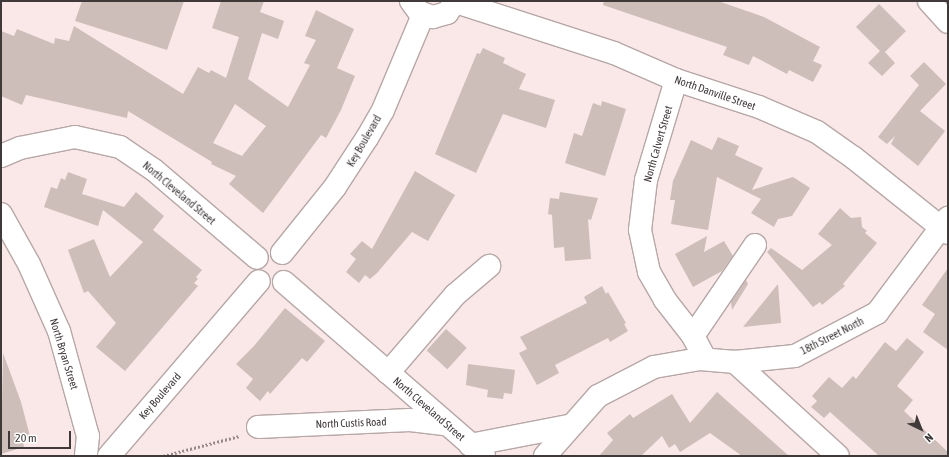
<!DOCTYPE html>
<html>
<head>
<meta charset="utf-8">
<style>
  body { margin:0 }
  #map { position:relative; width:949px; height:457px; overflow:hidden; background:#f9e8e7; font-family:"Asap Condensed",sans-serif }
  div>[style] { position:absolute }
  [style*='--x'] { left:calc(var(--x)*1px); top:calc(var(--y)*1px); width:calc(var(--w)*1px); rotate:calc(var(--a)*1deg) }
  .building>* { inset:0; background:#cdbeb9; transform-origin:0 0 }
  .path>* { height:2.5px; margin-top:-1.25px; transform-origin:0; background:repeating-linear-gradient(90deg,#968a8a 0 2px,transparent 0 4px) }
  .roads { filter:drop-shadow(1px 0 #b7a7a7) drop-shadow(-1px 0 #b7a7a7) drop-shadow(0 1px #b7a7a7) drop-shadow(0 -1px #b7a7a7) }
  .minor>* { height:22px; margin:-11px; padding:0 11px; transform-origin:11px; border-radius:11px; background:#fff }
  span { translate:-50% -50%; white-space:nowrap; text-align:center; line-height:1.15; -webkit-text-stroke:3px #fff; paint-order:stroke }
  .street-label { font-size:11px; color:#403939 }
  .frame { position:absolute; inset:0; border:2px solid #403939; pointer-events:none }
  .north { position:absolute; left:901px; top:409px; width:40px; height:40px; -webkit-text-stroke:3px #fff; paint-order:stroke; rotate:137deg; font-size:11px; font-weight:700; line-height:16px; text-align:center; color:#403939 }
  .north::after { content:''; display:block; margin:auto; width:14px; height:18px; background:#403939; clip-path:polygon(50% 0,100% 100%,50% 72%,0 100%) }
  .scale { position:absolute; left:8px; top:431px; width:63px; height:18px; box-sizing:border-box; border:2px solid #403939; border-top:0; padding-left:5px; font-size:12px; line-height:14px; white-space:nowrap; color:#403939; -webkit-text-stroke:3px #fff; paint-order:stroke }
</style>
</head>
<body>
<div id="map">
  <div class="building">
    <i style="clip-path:polygon(82px 1px,184px 1px,167px 50px,75px 21px)"></i>
    <i style="clip-path:polygon(evenodd,221px 1px,264px 1px,260px 12px,284px 21px,278px 39px,262px 33px,248px 79px,288px 107px,310px 65px,304px 63px,316px 40px,305px 36px,316px 10px,354px 29px,337px 68px,355px 76px,341px 110px,326px 138px,321px 135px,263px 213px,229px 184px,236px 176px,211px 164px,212px 162px,128px 111px,127px 118px,26px 95px,22px 105px,1px 96px,1px 31px,14px 36px,17px 29px,54px 44px,55px 38px,69px 41px,74px 26px,183px 94px,198px 67px,209px 73px,211px 70px,226px 78px,239px 37px,212px 28px,221px 1px,235px 104px,266px 126px,242px 156px,213px 143px,235px 104px)"></i>
    <i style="clip-path:polygon(604px 1px,718px 1px,764px 17px,820px 47px,813px 61px,822px 65px,813px 82px,789px 70px,787px 74px,753px 56px,749px 65px,723px 55px,727px 47px,603px 5px)"></i>
    <i style="clip-path:polygon(879px 4px,906px 31px,885px 52px,895px 63px,882px 76px,868px 63px,880px 51px,856px 27px)"></i>
    <i style="clip-path:polygon(483px 48px,505px 58px,503px 63px,526px 74px,519px 89px,555px 100px,546px 128px,503px 114px,476px 173px,435px 154px,477px 53px,480px 54px)"></i>
    <i style="clip-path:polygon(924px 62px,946px 84px,920px 111px,945px 131px,918px 166px,891px 144px,895px 136px,887px 144px,878px 137px,919px 85px,910px 76px)"></i>
    <i style="clip-path:polygon(602px 101px,626px 109px,605px 176px,565px 163px,574px 133px,582px 136px,593px 103px,601px 106px)"></i>
    <i style="clip-path:polygon(718px 137px,739px 146px,735px 155px,763px 168px,752px 190px,793px 177px,810px 188px,792px 216px,778px 219px,774px 227px,751px 213px,761px 199px,717px 177px,708px 230px,671px 224px,675px 200px,670px 200px,673px 181px,691px 140px,712px 150px)"></i>
    <i style="clip-path:polygon(415px 171px,455px 195px,428px 241px,412px 232px,377px 273px,370px 279px,365px 275px,359px 283px,346px 272px,356px 259px,350px 254px,362px 241px,372px 249px)"></i>
    <i style="clip-path:polygon(68px 172px,87px 179px,82px 194px,124px 207px,136px 192px,164px 216px,153px 230px,202px 270px,196px 277px,198px 279px,194px 283px,198px 286px,125px 371px,96px 347px,116px 323px,88px 291px,84px 293px,68px 250px,94px 239px,110px 277px,143px 242px,103px 210px,98px 226px,44px 207px,51px 187px,57px 189px,61px 178px,65px 180px)"></i>
    <i style="clip-path:polygon(560px 192px,598px 198px,591px 220px,588px 219px,591px 259px,565px 261px,564px 247px,554px 248px,552px 215px,548px 214px,550px 198px,559px 199px)"></i>
    <i style="clip-path:polygon(840px 208px,851px 218px,861px 217px,862px 227px,867px 231px,865px 233px,877px 243px,843px 284px,845px 286px,822px 305px,820px 302px,813px 307px,767px 252px,771px 248px,802px 270px,832px 245px,818px 234px)"></i>
    <i style="clip-path:polygon(707px 236px,704px 252px,724px 241px,733px 256px,722px 271px,693px 287px,675px 254px)"></i>
    <i style="clip-path:polygon(948px 268px,948px 350px,923px 332px,935px 314px,922px 305px)"></i>
    <i style="clip-path:polygon(746px 280px,748px 284px,732px 310px,731px 302px)"></i>
    <i style="clip-path:polygon(778px 284px,781px 323px,743px 327px)"></i>
    <i style="clip-path:polygon(602px 286px,606px 294px,608px 292px,626px 323px,624px 324px,628px 331px,610px 342px,608px 338px,555px 365px,559px 373px,537px 385px,519px 353px,527px 349px,520px 337px,587px 303px,584px 297px)"></i>
    <i style="clip-path:polygon(285px 308px,325px 341px,307px 362px,302px 358px,270px 394px,268px 391px,260px 401px,246px 388px,253px 379px,236px 364px,254px 346px)"></i>
    <i style="left:446px;top:329px;width:28px;height:29px;rotate:42deg"></i>
    <i style="clip-path:polygon(907px 338px,924px 352px,897px 386px,913px 400px,904px 411px,948px 452px,948px 456px,879px 456px,830px 412px,824px 418px,811px 407px,817px 401px,812px 396px,829px 377px,842px 388px,853px 376px,856px 379px,885px 342px,896px 351px)"></i>
    <i style="clip-path:polygon(3px 353px,21px 402px,31px 440px,23px 442px,24px 447px,1px 454px)"></i>
    <i style="clip-path:polygon(468px 364px,515px 370px,512px 394px,504px 393px,503px 399px,487px 397px,488px 390px,466px 385px)"></i>
    <i style="clip-path:polygon(717px 392px,789px 456px,742px 456px,710px 433px,680px 452px,675px 444px,669px 448px,662px 436px,641px 456px,599px 456px,613px 440px,607px 433px,630px 414px,633px 418px,672px 394px,690px 423px)"></i>
  </div>
  <div class="path">
    <i style="--x:163;--y:456;--w:79;--a:-14.7"></i>
  </div>
  <div class="roads">
    <div class="minor">
      <i style="--x:411;--y:1;--w:14;--a:54"></i>
      <i style="--x:419;--y:12;--w:15;--a:20"></i>
      <i style="--x:433;--y:17;--w:15;--a:-16"></i>
      <i style="--x:447;--y:13;--w:15;--a:-53"></i>
      <i style="--x:929;--y:1;--w:28;--a:48"></i>
      <i style="--x:456;--y:2;--w:166;--a:17.9"></i>
      <i style="--x:614;--y:53;--w:68;--a:23.5"></i>
      <i style="--x:676;--y:80;--w:87;--a:18"></i>
      <i style="--x:759;--y:107;--w:63;--a:23.3"></i>
      <i style="--x:817;--y:132;--w:45;--a:35.1"></i>
      <i style="--x:854;--y:158;--w:120;--a:38.6"></i>
      <i style="--x:676;--y:80;--w:104;--a:106.7"></i>
      <i style="--x:646;--y:180;--w:50;--a:96.8"></i>
      <i style="--x:640;--y:230;--w:43;--a:77.9"></i>
      <i style="--x:649;--y:272;--w:32;--a:60"></i>
      <i style="--x:665;--y:300;--w:46;--a:52.1"></i>
      <i style="--x:693;--y:336;--w:26;--a:62"></i>
      <i style="--x:1;--y:156;--w:21;--a:-23"></i>
      <i style="--x:20;--y:148;--w:56;--a:-11.3"></i>
      <i style="--x:75;--y:137;--w:46;--a:12.5"></i>
      <i style="--x:120;--y:147;--w:41;--a:34.1"></i>
      <i style="--x:154;--y:170;--w:135;--a:40.5"></i>
      <i style="--x:1;--y:214;--w:57;--a:60.8"></i>
      <i style="--x:29;--y:264;--w:73;--a:65.9"></i>
      <i style="--x:59;--y:331;--w:109;--a:74.6"></i>
      <i style="--x:88;--y:436;--w:20;--a:96"></i>
      <i style="--x:282;--y:253;--w:85;--a:-51.2"></i>
      <i style="--x:335;--y:187;--w:59;--a:-56.9"></i>
      <i style="--x:367;--y:138;--w:32;--a:-60"></i>
      <i style="--x:383;--y:110;--w:103;--a:-67.2"></i>
      <i style="--x:284;--y:282;--w:265;--a:41"></i>
      <i style="--x:693;--y:336;--w:110;--a:-55.7"></i>
      <i style="--x:735;--y:362;--w:139;--a:42.4"></i>
      <i style="--x:388;--y:373;--w:103;--a:-49.3"></i>
      <i style="--x:455;--y:295;--w:45;--a:-40.5"></i>
      <i style="--x:258;--y:427;--w:152;--a:-2.6"></i>
      <i style="--x:410;--y:420;--w:34;--a:7"></i>
      <i style="--x:470;--y:445;--w:101;--a:-10.9"></i>
      <i style="--x:109;--y:456;--w:230;--a:-49.4"></i>
      <i style="--x:545;--y:456;--w:80;--a:-48.5"></i>
      <i style="--x:598;--y:396;--w:63;--a:-27.4"></i>
      <i style="--x:654;--y:367;--w:47;--a:-9.9"></i>
      <i style="--x:700;--y:359;--w:35;--a:5"></i>
      <i style="--x:735;--y:362;--w:60;--a:-5.7"></i>
      <i style="--x:795;--y:356;--w:93;--a:-27.7"></i>
      <i style="--x:877;--y:313;--w:119;--a:-53.2"></i>
    </div>
  </div>
  <div class="street-label">
    <span style="left:715px;top:93px;rotate:19deg">North Danville Street</span>
    <span style="left:364px;top:141px;rotate:-60deg">Key Boulevard</span>
    <span style="left:658px;top:144px;rotate:-74deg">North Calvert Street</span>
    <span style="left:179px;top:193px;rotate:40deg">North Cleveland Street</span>
    <span style="left:832px;top:336px;rotate:-27deg">18th Street North</span>
    <span style="left:64px;top:354px;rotate:73deg">North Bryan Street</span>
    <span style="left:160px;top:396px;rotate:-49deg">Key Boulevard</span>
    <span style="left:429px;top:409px;rotate:41deg">North Cleveland Street</span>
    <span style="left:351px;top:423px;rotate:-2deg">North Custis Road</span>
  </div>
  <div class="frame"></div>
  <div class="north">N</div>
  <div class="scale">20 m</div>
</div>
</body>
</html>
